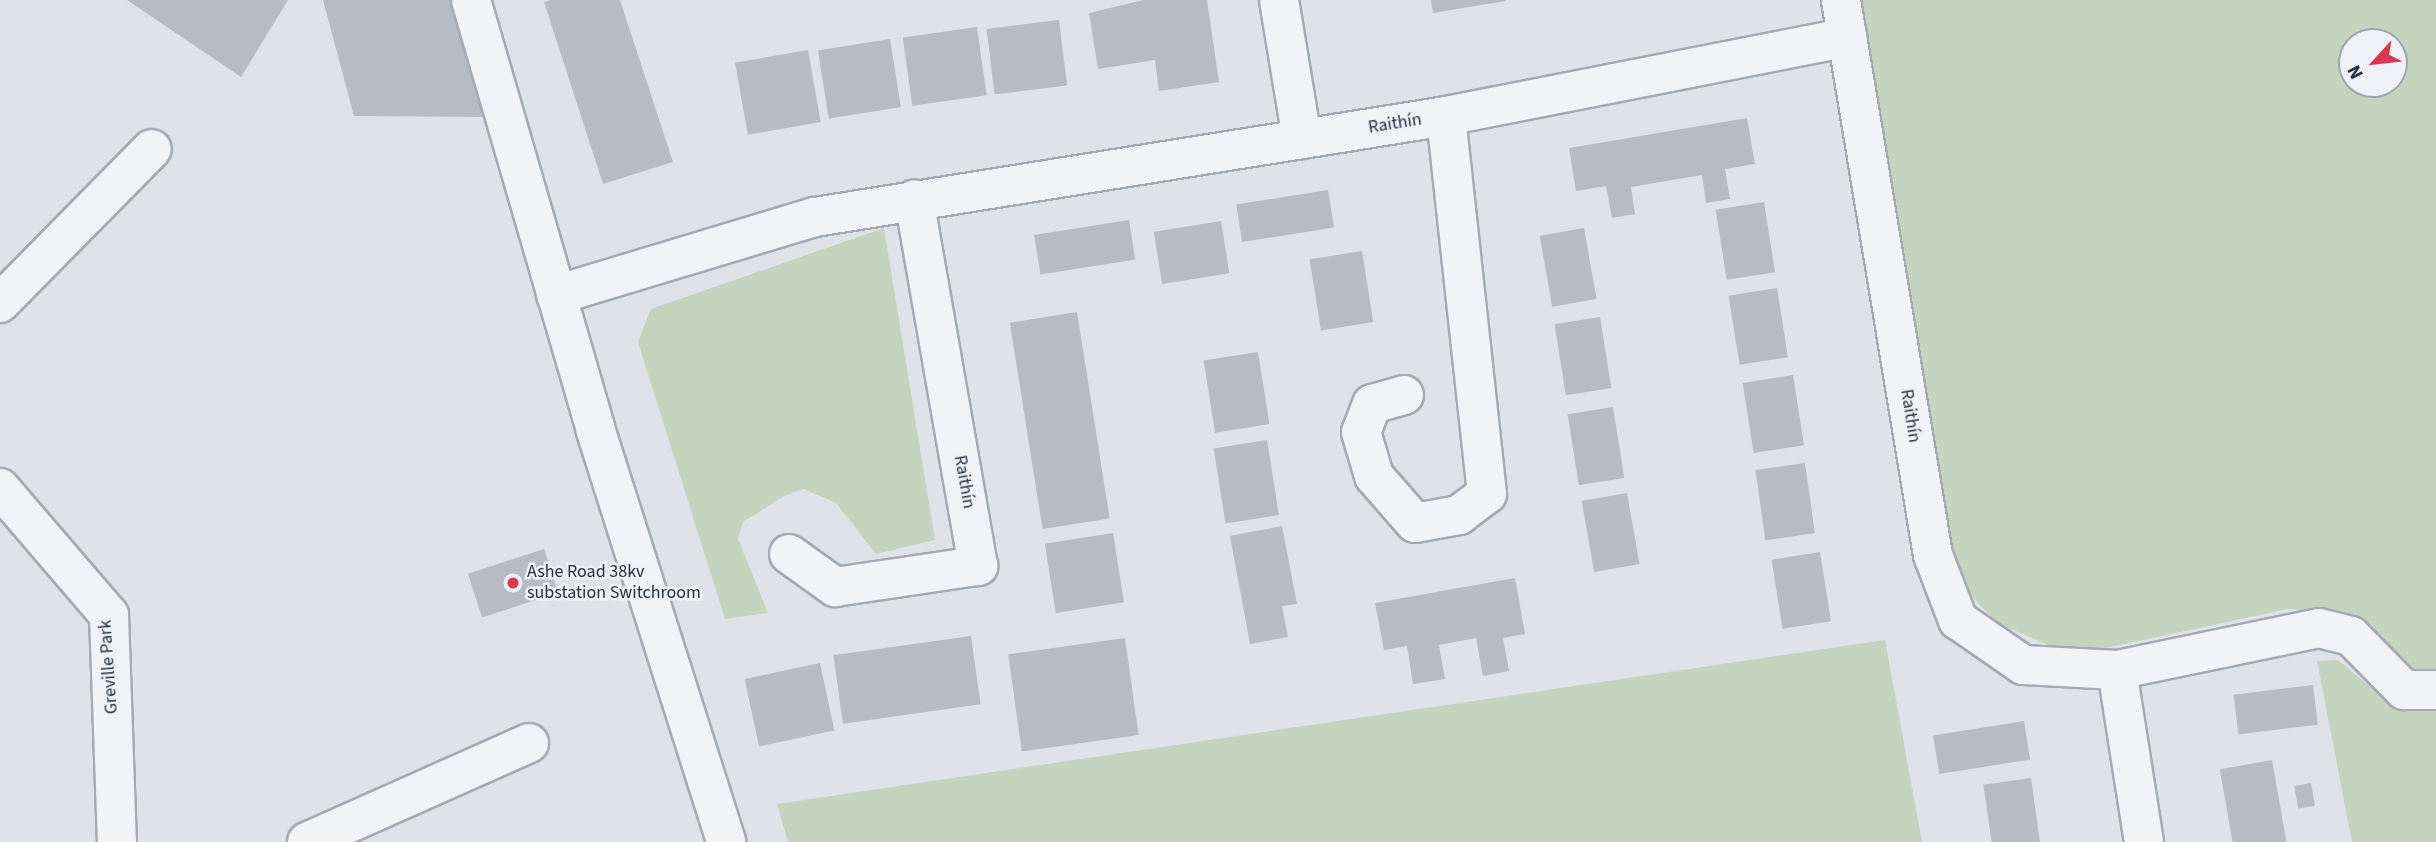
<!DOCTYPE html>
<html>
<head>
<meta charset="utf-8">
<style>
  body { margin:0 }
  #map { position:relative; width:2436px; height:842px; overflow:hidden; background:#dee3e9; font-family:"Source Sans 3",sans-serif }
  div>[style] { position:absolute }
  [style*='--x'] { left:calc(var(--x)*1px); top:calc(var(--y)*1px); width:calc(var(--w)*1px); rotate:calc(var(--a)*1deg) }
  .green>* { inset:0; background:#c4d4bf }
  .building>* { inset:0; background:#b5bcc6; transform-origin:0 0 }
  .roads { filter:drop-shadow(2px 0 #a3aab3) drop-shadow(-2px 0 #a3aab3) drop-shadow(0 2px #a3aab3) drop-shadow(0 -2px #a3aab3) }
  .minor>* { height:38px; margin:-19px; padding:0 19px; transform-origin:19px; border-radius:19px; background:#f1f3f7 }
  .dots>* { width:19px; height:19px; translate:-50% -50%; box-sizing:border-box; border:4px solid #eef2f7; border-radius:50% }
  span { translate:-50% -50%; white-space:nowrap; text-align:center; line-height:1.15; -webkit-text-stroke:5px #eef2f7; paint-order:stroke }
  .street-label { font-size:18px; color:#263041 }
  .poi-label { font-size:18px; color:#263041 }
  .left { translate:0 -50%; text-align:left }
  .north { position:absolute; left:2338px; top:28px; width:70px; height:70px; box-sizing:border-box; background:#eef2f7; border:2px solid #9ea4ae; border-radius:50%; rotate:243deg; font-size:19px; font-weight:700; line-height:28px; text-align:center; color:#263041 }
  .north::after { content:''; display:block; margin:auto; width:24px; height:32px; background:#d93852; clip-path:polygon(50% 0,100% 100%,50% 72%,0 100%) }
</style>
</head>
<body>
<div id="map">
  <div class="green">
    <i style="clip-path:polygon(evenodd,1861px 0,2436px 0,2436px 671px,2420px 674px,2388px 656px,2338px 612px,2288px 609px,2092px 651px,2055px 648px,1997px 623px,1965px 589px,1951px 561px,1861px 0,2352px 42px,2394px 42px,2394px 84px,2352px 84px,2352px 42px)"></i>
    <i style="clip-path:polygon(884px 228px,935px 540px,876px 554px,836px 503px,804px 489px,784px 496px,743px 522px,738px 539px,768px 613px,725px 619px,638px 342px,651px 309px)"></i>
    <i style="clip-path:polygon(1885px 640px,1922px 842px,788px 842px,777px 804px)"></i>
    <i style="clip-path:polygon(2338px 660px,2391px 704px,2436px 710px,2436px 842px,2352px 842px,2317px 661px)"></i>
  </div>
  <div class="building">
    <i style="clip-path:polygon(127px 0,288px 0,241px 77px)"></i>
    <i style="clip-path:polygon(323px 0,452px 0,484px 117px,354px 116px)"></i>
    <i style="clip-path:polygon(551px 0,620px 0,673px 162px,603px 184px,544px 2px)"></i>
    <i style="clip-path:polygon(1144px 0,1207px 0,1219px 82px,1159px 91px,1155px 60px,1098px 69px,1089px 13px)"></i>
    <i style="clip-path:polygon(1431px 0,1505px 0,1506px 1px,1433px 13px)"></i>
    <i style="left:1059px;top:20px;width:66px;height:73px;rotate:83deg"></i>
    <i style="left:977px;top:27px;width:69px;height:75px;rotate:82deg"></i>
    <i style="left:890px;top:39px;width:69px;height:73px;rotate:81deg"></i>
    <i style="left:808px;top:50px;width:73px;height:74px;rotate:80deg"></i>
    <i style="clip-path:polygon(1747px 118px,1755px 164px,1725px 169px,1730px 199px,1706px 203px,1702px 175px,1631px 187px,1635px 214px,1612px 218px,1606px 186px,1576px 191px,1569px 148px)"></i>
    <i style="left:1328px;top:190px;width:38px;height:93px;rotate:81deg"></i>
    <i style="left:1764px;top:202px;width:71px;height:49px;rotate:81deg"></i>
    <i style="left:1129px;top:220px;width:40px;height:96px;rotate:81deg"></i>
    <i style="left:1221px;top:221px;width:53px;height:68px;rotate:81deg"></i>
    <i style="left:1584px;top:228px;width:72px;height:45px;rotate:80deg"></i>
    <i style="left:1362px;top:251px;width:72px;height:53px;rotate:81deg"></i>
    <i style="left:1777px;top:288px;width:70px;height:49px;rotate:81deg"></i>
    <i style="left:1077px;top:312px;width:209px;height:68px;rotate:81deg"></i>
    <i style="left:1600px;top:317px;width:72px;height:46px;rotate:81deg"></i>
    <i style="left:1258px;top:352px;width:73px;height:55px;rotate:81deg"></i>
    <i style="left:1793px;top:375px;width:71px;height:51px;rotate:81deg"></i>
    <i style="left:1613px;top:407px;width:72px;height:46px;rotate:81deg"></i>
    <i style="left:1267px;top:440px;width:76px;height:54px;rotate:81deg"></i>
    <i style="left:1805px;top:463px;width:71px;height:50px;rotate:82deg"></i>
    <i style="left:1627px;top:493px;width:72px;height:46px;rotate:80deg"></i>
    <i style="clip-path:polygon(1282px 526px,1297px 604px,1282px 606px,1288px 637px,1250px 644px,1230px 536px)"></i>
    <i style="left:1113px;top:533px;width:70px;height:69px;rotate:81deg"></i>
    <i style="left:544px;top:549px;width:46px;height:80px;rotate:72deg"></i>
    <i style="left:1820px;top:552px;width:70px;height:49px;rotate:81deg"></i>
    <i style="clip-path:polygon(1515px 578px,1525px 634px,1503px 638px,1509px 671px,1483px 676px,1476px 638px,1439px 645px,1445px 679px,1413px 684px,1407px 646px,1384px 650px,1375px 603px)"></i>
    <i style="left:971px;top:636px;width:69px;height:139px;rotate:82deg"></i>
    <i style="left:1125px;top:638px;width:98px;height:118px;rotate:82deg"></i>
    <i style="left:820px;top:663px;width:69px;height:77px;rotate:78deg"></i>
    <i style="left:2313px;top:685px;width:40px;height:80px;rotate:83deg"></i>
    <i style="left:2024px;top:721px;width:39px;height:92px;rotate:81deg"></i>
    <i style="left:2272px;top:760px;width:83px;height:53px;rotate:80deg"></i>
    <i style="left:2031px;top:778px;width:65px;height:48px;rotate:82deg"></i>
    <i style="left:2311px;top:783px;width:23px;height:17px;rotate:80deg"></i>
  </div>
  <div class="roads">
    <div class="minor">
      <i style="--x:471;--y:0;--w:446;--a:73.8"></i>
      <i style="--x:595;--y:428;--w:434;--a:72.4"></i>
      <i style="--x:1279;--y:0;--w:141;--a:80.6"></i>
      <i style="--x:1841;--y:0;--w:563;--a:80.59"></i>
      <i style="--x:1933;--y:555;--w:70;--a:69"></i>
      <i style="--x:1958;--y:620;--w:79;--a:34.7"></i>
      <i style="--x:2023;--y:665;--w:94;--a:3"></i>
      <i style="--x:2117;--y:670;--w:206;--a:-11.7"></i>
      <i style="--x:2319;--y:628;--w:33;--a:14"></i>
      <i style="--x:2351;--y:636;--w:76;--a:45.5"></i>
      <i style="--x:2404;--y:690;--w:32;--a:0"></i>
      <i style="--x:556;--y:295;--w:270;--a:-16.8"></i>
      <i style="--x:815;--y:217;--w:639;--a:-9.09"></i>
      <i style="--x:1446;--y:116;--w:409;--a:-11.1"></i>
      <i style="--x:0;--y:303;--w:216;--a:-45.4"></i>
      <i style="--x:1404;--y:395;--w:33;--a:164"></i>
      <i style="--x:1372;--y:404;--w:30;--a:111"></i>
      <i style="--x:1361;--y:432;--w:46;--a:73.5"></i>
      <i style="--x:1374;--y:476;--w:62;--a:48.9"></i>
      <i style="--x:1415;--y:523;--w:45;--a:-10.3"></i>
      <i style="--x:1459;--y:515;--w:35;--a:-37"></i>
      <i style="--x:1487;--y:494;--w:380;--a:-96.2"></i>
      <i style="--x:0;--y:488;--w:167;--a:49.4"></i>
      <i style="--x:109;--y:615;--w:227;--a:88"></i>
      <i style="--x:789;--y:554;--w:57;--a:35.7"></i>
      <i style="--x:835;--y:587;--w:145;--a:-8.4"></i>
      <i style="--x:978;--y:566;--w:372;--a:-99.9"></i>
      <i style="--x:2117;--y:670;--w:174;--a:81.1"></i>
      <i style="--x:307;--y:842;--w:243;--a:-24"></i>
    </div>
  </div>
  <div class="dots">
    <i style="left:513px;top:583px;background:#d93852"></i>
  </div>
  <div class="street-label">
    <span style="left:1395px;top:124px;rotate:-9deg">Raithín</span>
    <span style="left:1910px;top:416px;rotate:81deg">Raithín</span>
    <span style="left:964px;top:482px;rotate:80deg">Raithín</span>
    <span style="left:109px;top:667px;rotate:-94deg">Greville Park</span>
  </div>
  <div class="poi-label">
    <span class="left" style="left:527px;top:583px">Ashe Road 38kv<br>substation Switchroom</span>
  </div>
  <div class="north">N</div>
</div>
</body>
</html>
